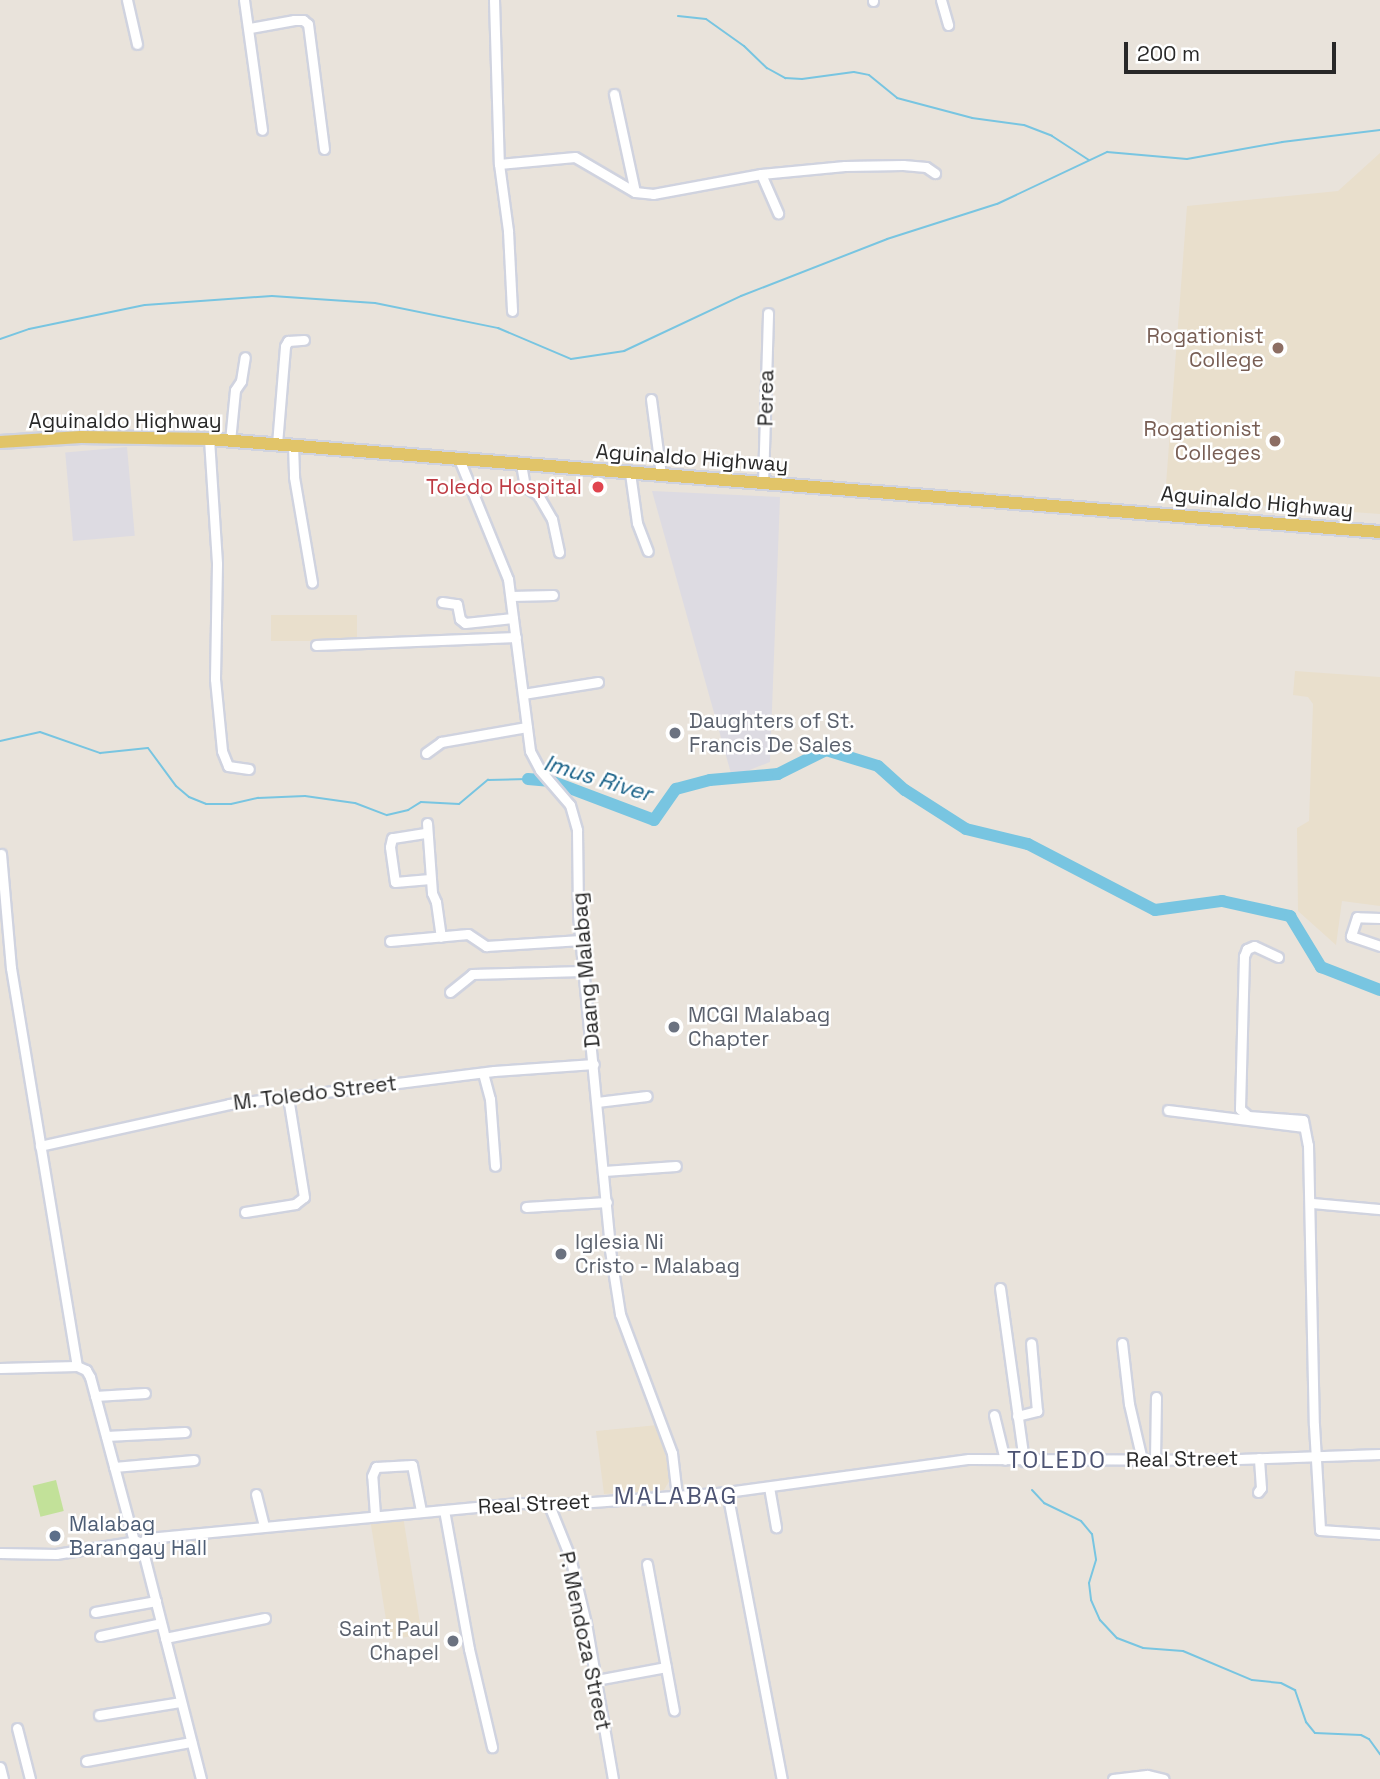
<!DOCTYPE html>
<html>
<head>
<meta charset="utf-8">
<style>
  body { margin:0 }
  #map { position:relative; width:1380px; height:1779px; overflow:hidden; background:#e9e3db; font-family:"Space Grotesk",sans-serif }
  div>[style] { position:absolute }
  [style*='--x'] { left:calc(var(--x)*1px); top:calc(var(--y)*1px); width:calc(var(--w)*1px); rotate:calc(var(--a)*1deg) }
  .industrial>* { inset:0; background:#dddbe2; transform-origin:0 0 }
  .education>* { inset:0; background:#e9dfcc; transform-origin:0 0 }
  .pitch>* { inset:0; background:#c2e199; transform-origin:0 0 }
  .stream>* { height:2px; margin:-1px; padding:0 1px; transform-origin:1px; border-radius:1px; background:#78c5e1 }
  .river>* { height:12px; margin:-6px; padding:0 6px; transform-origin:6px; border-radius:6px; background:#78c5e1 }
  .roads { filter:drop-shadow(2px 0 #d0d3df) drop-shadow(-2px 0 #d0d3df) drop-shadow(0 2px #d0d3df) drop-shadow(0 -2px #d0d3df) }
  .minor>* { height:9px; margin:-4.5px; padding:0 4.5px; transform-origin:4.5px; border-radius:4.5px; background:#fff }
  .major>* { height:12px; margin:-6px; padding:0 6px; transform-origin:6px; border-radius:6px; background:#e1c468 }
  .dots>* { width:19px; height:19px; translate:-50% -50%; box-sizing:border-box; border:4px solid #fff; border-radius:50% }
  span { translate:-50% -50%; white-space:nowrap; text-align:center; line-height:1.15; -webkit-text-stroke:5px #fff; paint-order:stroke }
  .education-label { font-size:21px; color:#785e54 }
  .right { translate:-100% -50%; text-align:right }
  .street-label { font-size:21px; color:#282828 }
  .health-label { font-size:21px; color:#be3a42 }
  .worship-label { font-size:21px; color:#5b616d }
  .left { translate:0 -50%; text-align:left }
  .service-label { font-size:21px; color:#4e5e75 }
  .water-label { font-size:23px; color:#1b6389; font-style:italic }
  .quarter-label { font-size:24px; color:#4d5473; letter-spacing:2px }
  .scale { position:absolute; left:1124px; top:42px; width:212px; height:32px; box-sizing:border-box; border:4px solid #282828; border-top:0; padding-left:9px; font-size:21px; line-height:24px; white-space:nowrap; color:#282828; -webkit-text-stroke:5px #fff; paint-order:stroke }
</style>
</head>
<body>
<div id="map">
  <div class="industrial">
    <i style="left:127px;top:447px;width:89px;height:62px;rotate:85deg"></i>
    <i style="clip-path:polygon(652px 491px,780px 497px,770px 762px,732px 777px)"></i>
  </div>
  <div class="education">
    <i style="clip-path:polygon(1380px 153px,1380px 514px,1185px 500px,1186px 490px,1178px 490px,1172px 498px,1165px 498px,1187px 206px,1338px 191px)"></i>
    <i style="left:357px;top:615px;width:26px;height:86px;rotate:90deg"></i>
    <i style="clip-path:polygon(1295px 671px,1380px 677px,1380px 906px,1342px 901px,1336px 945px,1298px 911px,1297px 828px,1309px 821px,1313px 704px,1308px 697px,1293px 695px)"></i>
    <i style="clip-path:polygon(658px 1425px,671px 1478px,664px 1490px,604px 1494px,596px 1431px)"></i>
    <i style="left:403px;top:1516px;width:120px;height:33px;rotate:81deg"></i>
  </div>
  <div class="pitch">
    <i style="left:56px;top:1480px;width:32px;height:24px;rotate:76deg"></i>
  </div>
  <div class="stream">
    <i style="--x:678;--y:16;--w:28;--a:6"></i>
    <i style="--x:706;--y:19;--w:47;--a:35.4"></i>
    <i style="--x:744;--y:46;--w:32;--a:44"></i>
    <i style="--x:767;--y:68;--w:21;--a:29"></i>
    <i style="--x:785;--y:78;--w:17;--a:3"></i>
    <i style="--x:802;--y:79;--w:52;--a:-7.7"></i>
    <i style="--x:854;--y:72;--w:15;--a:11"></i>
    <i style="--x:869;--y:75;--w:36;--a:39"></i>
    <i style="--x:897;--y:98;--w:78;--a:14.9"></i>
    <i style="--x:972;--y:118;--w:52;--a:7.7"></i>
    <i style="--x:1024;--y:125;--w:30;--a:21"></i>
    <i style="--x:1052;--y:136;--w:44;--a:33"></i>
    <i style="--x:0;--y:339;--w:31;--a:-19"></i>
    <i style="--x:29;--y:329;--w:118;--a:-11.7"></i>
    <i style="--x:145;--y:305;--w:127;--a:-4.1"></i>
    <i style="--x:272;--y:296;--w:103;--a:3.9"></i>
    <i style="--x:375;--y:303;--w:126;--a:11.5"></i>
    <i style="--x:498;--y:328;--w:79;--a:23"></i>
    <i style="--x:571;--y:359;--w:54;--a:-8.6"></i>
    <i style="--x:624;--y:351;--w:129;--a:-25.2"></i>
    <i style="--x:741;--y:296;--w:157;--a:-21.3"></i>
    <i style="--x:887;--y:239;--w:115;--a:-17.7"></i>
    <i style="--x:997;--y:204;--w:122;--a:-25.3"></i>
    <i style="--x:1107;--y:152;--w:80;--a:5"></i>
    <i style="--x:1187;--y:159;--w:97;--a:-10.1"></i>
    <i style="--x:1282;--y:142;--w:99;--a:-7"></i>
    <i style="--x:0;--y:741;--w:41;--a:-12.7"></i>
    <i style="--x:40;--y:732;--w:64;--a:19.3"></i>
    <i style="--x:100;--y:753;--w:48;--a:-5.9"></i>
    <i style="--x:148;--y:748;--w:47;--a:53.6"></i>
    <i style="--x:176;--y:786;--w:17;--a:40"></i>
    <i style="--x:189;--y:797;--w:18;--a:22"></i>
    <i style="--x:206;--y:804;--w:25;--a:0"></i>
    <i style="--x:231;--y:804;--w:28;--a:-13"></i>
    <i style="--x:258;--y:798;--w:47;--a:-2.4"></i>
    <i style="--x:305;--y:796;--w:50;--a:8"></i>
    <i style="--x:355;--y:803;--w:34;--a:21"></i>
    <i style="--x:387;--y:815;--w:22;--a:-13"></i>
    <i style="--x:408;--y:810;--w:15;--a:-32"></i>
    <i style="--x:421;--y:802;--w:38;--a:3"></i>
    <i style="--x:459;--y:804;--w:38;--a:-40"></i>
    <i style="--x:488;--y:780;--w:40;--a:-1.4"></i>
    <i style="--x:1032;--y:1490;--w:18;--a:47"></i>
    <i style="--x:1044;--y:1503;--w:41;--a:25.9"></i>
    <i style="--x:1081;--y:1521;--w:17;--a:50"></i>
    <i style="--x:1092;--y:1534;--w:26;--a:81"></i>
    <i style="--x:1096;--y:1560;--w:24;--a:107"></i>
    <i style="--x:1089;--y:1583;--w:17;--a:83"></i>
    <i style="--x:1091;--y:1600;--w:22;--a:66"></i>
    <i style="--x:1100;--y:1620;--w:25;--a:47"></i>
    <i style="--x:1117;--y:1638;--w:28;--a:21"></i>
    <i style="--x:1143;--y:1648;--w:40;--a:4.3"></i>
    <i style="--x:1183;--y:1651;--w:75;--a:22.8"></i>
    <i style="--x:1252;--y:1680;--w:29;--a:6"></i>
    <i style="--x:1281;--y:1683;--w:16;--a:27"></i>
    <i style="--x:1295;--y:1690;--w:34;--a:71"></i>
    <i style="--x:1306;--y:1722;--w:14;--a:51"></i>
    <i style="--x:1315;--y:1733;--w:46;--a:2.5"></i>
    <i style="--x:1361;--y:1735;--w:9;--a:27"></i>
    <i style="--x:1369;--y:1739;--w:19;--a:54"></i>
  </div>
  <div class="river">
    <i style="--x:528;--y:779;--w:23;--a:5"></i>
    <i style="--x:551;--y:781;--w:110;--a:20.7"></i>
    <i style="--x:654;--y:820;--w:38;--a:-55"></i>
    <i style="--x:676;--y:789;--w:35;--a:-15"></i>
    <i style="--x:710;--y:780;--w:68;--a:-5"></i>
    <i style="--x:778;--y:774;--w:54;--a:-26.6"></i>
    <i style="--x:826;--y:750;--w:54;--a:17.1"></i>
    <i style="--x:878;--y:766;--w:36;--a:42"></i>
    <i style="--x:905;--y:790;--w:72;--a:32.6"></i>
    <i style="--x:966;--y:829;--w:64;--a:13.6"></i>
    <i style="--x:1028;--y:844;--w:143;--a:27.5"></i>
    <i style="--x:1155;--y:910;--w:68;--a:-7.7"></i>
    <i style="--x:1222;--y:901;--w:70;--a:12.4"></i>
    <i style="--x:1290;--y:916;--w:60;--a:58.7"></i>
    <i style="--x:1321;--y:967;--w:63;--a:21.3"></i>
  </div>
  <div class="roads">
    <div class="minor">
      <i style="--x:127;--y:0;--w:45;--a:77.2"></i>
      <i style="--x:244;--y:0;--w:131;--a:82.1"></i>
      <i style="--x:494;--y:0;--w:164;--a:88.3"></i>
      <i style="--x:499;--y:164;--w:68;--a:82.3"></i>
      <i style="--x:508;--y:231;--w:80;--a:87.1"></i>
      <i style="--x:873;--y:0;--w:1;--a:90"></i>
      <i style="--x:941;--y:0;--w:26;--a:74"></i>
      <i style="--x:250;--y:28;--w:45;--a:-10.3"></i>
      <i style="--x:294;--y:20;--w:9;--a:0"></i>
      <i style="--x:303;--y:20;--w:6;--a:39"></i>
      <i style="--x:308;--y:24;--w:126;--a:82.7"></i>
      <i style="--x:614;--y:94;--w:100;--a:77.9"></i>
      <i style="--x:499;--y:164;--w:76;--a:-5.3"></i>
      <i style="--x:575;--y:157;--w:69;--a:30.3"></i>
      <i style="--x:635;--y:192;--w:18;--a:6"></i>
      <i style="--x:653;--y:194;--w:110;--a:-10.5"></i>
      <i style="--x:761;--y:174;--w:84;--a:-5.4"></i>
      <i style="--x:845;--y:166;--w:58;--a:-1"></i>
      <i style="--x:903;--y:165;--w:23;--a:5"></i>
      <i style="--x:926;--y:167;--w:11;--a:34"></i>
      <i style="--x:761;--y:174;--w:43;--a:66.4"></i>
      <i style="--x:651;--y:399;--w:77;--a:82.5"></i>
      <i style="--x:209;--y:439;--w:125;--a:86.3"></i>
      <i style="--x:217;--y:564;--w:115;--a:91"></i>
      <i style="--x:215;--y:679;--w:72;--a:84.4"></i>
      <i style="--x:222;--y:751;--w:16;--a:68"></i>
      <i style="--x:228;--y:766;--w:21;--a:8"></i>
      <i style="--x:230;--y:441;--w:51;--a:-84.4"></i>
      <i style="--x:235;--y:390;--w:11;--a:-56"></i>
      <i style="--x:241;--y:381;--w:24;--a:-81"></i>
      <i style="--x:277;--y:444;--w:98;--a:-85.3"></i>
      <i style="--x:285;--y:346;--w:6;--a:-59"></i>
      <i style="--x:288;--y:341;--w:16;--a:-4"></i>
      <i style="--x:293;--y:445;--w:32;--a:88"></i>
      <i style="--x:294;--y:477;--w:107;--a:80.3"></i>
      <i style="--x:459;--y:459;--w:130;--a:67.8"></i>
      <i style="--x:508;--y:579;--w:173;--a:82.7"></i>
      <i style="--x:530;--y:751;--w:21;--a:62"></i>
      <i style="--x:540;--y:770;--w:46;--a:49.4"></i>
      <i style="--x:570;--y:805;--w:26;--a:74"></i>
      <i style="--x:577;--y:830;--w:85;--a:89.3"></i>
      <i style="--x:578;--y:915;--w:337;--a:84.5"></i>
      <i style="--x:610;--y:1250;--w:65;--a:81.1"></i>
      <i style="--x:620;--y:1314;--w:148;--a:69.5"></i>
      <i style="--x:672;--y:1453;--w:43;--a:83.4"></i>
      <i style="--x:521;--y:464;--w:22;--a:80"></i>
      <i style="--x:525;--y:486;--w:16;--a:35"></i>
      <i style="--x:538;--y:495;--w:28;--a:60"></i>
      <i style="--x:552;--y:519;--w:34;--a:78"></i>
      <i style="--x:630;--y:473;--w:50;--a:82"></i>
      <i style="--x:637;--y:523;--w:30;--a:69"></i>
      <i style="--x:763;--y:483;--w:170;--a:-88.3"></i>
      <i style="--x:511;--y:596;--w:42;--a:-1.4"></i>
      <i style="--x:442;--y:602;--w:15;--a:8"></i>
      <i style="--x:457;--y:604;--w:15;--a:79"></i>
      <i style="--x:460;--y:619;--w:6;--a:39"></i>
      <i style="--x:465;--y:623;--w:48;--a:-5.9"></i>
      <i style="--x:316;--y:645;--w:200;--a:-2.3"></i>
      <i style="--x:523;--y:694;--w:76;--a:-9.1"></i>
      <i style="--x:426;--y:753;--w:19;--a:-36"></i>
      <i style="--x:441;--y:742;--w:87;--a:-9.9"></i>
      <i style="--x:427;--y:823;--w:70;--a:85.9"></i>
      <i style="--x:432;--y:893;--w:10;--a:66"></i>
      <i style="--x:436;--y:902;--w:35;--a:82"></i>
      <i style="--x:425;--y:833;--w:33;--a:171"></i>
      <i style="--x:392;--y:838;--w:9;--a:103"></i>
      <i style="--x:390;--y:847;--w:35;--a:82"></i>
      <i style="--x:395;--y:882;--w:35;--a:-5"></i>
      <i style="--x:1;--y:854;--w:114;--a:85"></i>
      <i style="--x:11;--y:968;--w:403;--a:80.6"></i>
      <i style="--x:77;--y:1366;--w:10;--a:24"></i>
      <i style="--x:86;--y:1370;--w:8;--a:60"></i>
      <i style="--x:90;--y:1377;--w:170;--a:75"></i>
      <i style="--x:1380;--y:918;--w:23;--a:-178"></i>
      <i style="--x:1357;--y:917;--w:20;--a:108"></i>
      <i style="--x:1351;--y:936;--w:31;--a:19"></i>
      <i style="--x:390;--y:941;--w:78;--a:-5.1"></i>
      <i style="--x:468;--y:934;--w:22;--a:34"></i>
      <i style="--x:486;--y:946;--w:95;--a:-3.6"></i>
      <i style="--x:1278;--y:957;--w:26;--a:-155"></i>
      <i style="--x:1254;--y:946;--w:8;--a:157"></i>
      <i style="--x:1247;--y:949;--w:8;--a:113"></i>
      <i style="--x:1244;--y:956;--w:153;--a:91.5"></i>
      <i style="--x:1240;--y:1109;--w:11;--a:41"></i>
      <i style="--x:1248;--y:1116;--w:55;--a:4.2"></i>
      <i style="--x:1303;--y:1120;--w:25;--a:79"></i>
      <i style="--x:1308;--y:1145;--w:280;--a:88.8"></i>
      <i style="--x:1314;--y:1425;--w:105;--a:86.7"></i>
      <i style="--x:1320;--y:1530;--w:60;--a:3.8"></i>
      <i style="--x:450;--y:992;--w:28;--a:-39"></i>
      <i style="--x:472;--y:974;--w:111;--a:-1.5"></i>
      <i style="--x:483;--y:1073;--w:27;--a:75"></i>
      <i style="--x:490;--y:1099;--w:67;--a:85.7"></i>
      <i style="--x:597;--y:1102;--w:50;--a:-6.8"></i>
      <i style="--x:1168;--y:1110;--w:137;--a:7.1"></i>
      <i style="--x:40;--y:1146;--w:194;--a:-12.5"></i>
      <i style="--x:229;--y:1104;--w:267;--a:-7.1"></i>
      <i style="--x:494;--y:1071;--w:100;--a:-4"></i>
      <i style="--x:604;--y:1171;--w:72;--a:-4"></i>
      <i style="--x:1311;--y:1203;--w:69;--a:5"></i>
      <i style="--x:526;--y:1207;--w:81;--a:-3.5"></i>
      <i style="--x:245;--y:1212;--w:51;--a:-9.1"></i>
      <i style="--x:295;--y:1204;--w:11;--a:-38"></i>
      <i style="--x:304;--y:1197;--w:101;--a:-99.1"></i>
      <i style="--x:1000;--y:1288;--w:175;--a:82.1"></i>
      <i style="--x:1122;--y:1343;--w:61;--a:83.5"></i>
      <i style="--x:1129;--y:1404;--w:57;--a:76.9"></i>
      <i style="--x:0;--y:1368;--w:77;--a:-1.5"></i>
      <i style="--x:95;--y:1396;--w:50;--a:-3.4"></i>
      <i style="--x:994;--y:1415;--w:46;--a:76.3"></i>
      <i style="--x:1017;--y:1416;--w:21;--a:-14"></i>
      <i style="--x:1037;--y:1411;--w:68;--a:-95"></i>
      <i style="--x:106;--y:1436;--w:79;--a:-2.9"></i>
      <i style="--x:1155;--y:1460;--w:63;--a:-89.1"></i>
      <i style="--x:114;--y:1467;--w:80;--a:-5"></i>
      <i style="--x:769;--y:1487;--w:41;--a:80.1"></i>
      <i style="--x:727;--y:1492;--w:292;--a:79.2"></i>
      <i style="--x:1258;--y:1492;--w:5;--a:-53"></i>
      <i style="--x:1261;--y:1488;--w:30;--a:-94"></i>
      <i style="--x:256;--y:1494;--w:33;--a:76"></i>
      <i style="--x:549;--y:1505;--w:56;--a:68"></i>
      <i style="--x:570;--y:1557;--w:68;--a:76.4"></i>
      <i style="--x:586;--y:1623;--w:158;--a:80.2"></i>
      <i style="--x:444;--y:1510;--w:141;--a:79.8"></i>
      <i style="--x:469;--y:1649;--w:101;--a:76.8"></i>
      <i style="--x:375;--y:1515;--w:39;--a:-94"></i>
      <i style="--x:372;--y:1476;--w:10;--a:-66"></i>
      <i style="--x:376;--y:1467;--w:36;--a:-3"></i>
      <i style="--x:412;--y:1465;--w:47;--a:78.9"></i>
      <i style="--x:0;--y:1553;--w:56;--a:1"></i>
      <i style="--x:56;--y:1554;--w:82;--a:-9.1"></i>
      <i style="--x:647;--y:1564;--w:149;--a:79.6"></i>
      <i style="--x:95;--y:1612;--w:62;--a:-10.2"></i>
      <i style="--x:100;--y:1636;--w:62;--a:-12"></i>
      <i style="--x:165;--y:1638;--w:102;--a:-11.3"></i>
      <i style="--x:596;--y:1680;--w:71;--a:-10.5"></i>
      <i style="--x:99;--y:1715;--w:82;--a:-9.1"></i>
      <i style="--x:17;--y:1728;--w:53;--a:75.7"></i>
      <i style="--x:86;--y:1761;--w:107;--a:-10.3"></i>
      <i style="--x:0;--y:1767;--w:12;--a:76"></i>
      <i style="--x:201;--y:1779;--w:239;--a:-104.3"></i>
      <i style="--x:142;--y:1547;--w:5;--a:-90"></i>
      <i style="--x:142;--y:1542;--w:7;--a:-34"></i>
      <i style="--x:148;--y:1538;--w:372;--a:-5.4"></i>
      <i style="--x:518;--y:1503;--w:47;--a:1.2"></i>
      <i style="--x:565;--y:1504;--w:162;--a:-4.2"></i>
      <i style="--x:727;--y:1492;--w:244;--a:-7.8"></i>
      <i style="--x:969;--y:1459;--w:240;--a:0.2"></i>
      <i style="--x:1209;--y:1460;--w:171;--a:-2"></i>
      <i style="--x:1113;--y:1779;--w:34;--a:-7"></i>
      <i style="--x:1147;--y:1775;--w:17;--a:13"></i>
    </div>
    <div class="major">
      <i style="--x:0;--y:442;--w:81;--a:-3.5"></i>
      <i style="--x:81;--y:437;--w:128;--a:0.9"></i>
      <i style="--x:209;--y:439;--w:1175;--a:4.54"></i>
    </div>
  </div>
  <div class="dots">
    <i style="left:1278px;top:348px;background:#8d6e63"></i>
    <i style="left:1275px;top:441px;background:#8d6e63"></i>
    <i style="left:598px;top:487px;background:#e0444e"></i>
    <i style="left:675px;top:733px;background:#6b7280"></i>
    <i style="left:674px;top:1027px;background:#6b7280"></i>
    <i style="left:561px;top:1254px;background:#6b7280"></i>
    <i style="left:55px;top:1536px;background:#5c6f8a"></i>
    <i style="left:453px;top:1641px;background:#6b7280"></i>
  </div>
  <div class="education-label">
    <span class="right" style="left:1264px;top:348px">Rogationist<br>College</span>
    <span class="right" style="left:1261px;top:441px">Rogationist<br>Colleges</span>
  </div>
  <div class="street-label">
    <span style="left:766px;top:398px;rotate:-89deg">Perea</span>
    <span style="left:125px;top:421px">Aguinaldo Highway</span>
    <span style="left:692px;top:458px;rotate:4deg">Aguinaldo Highway</span>
    <span style="left:1257px;top:502px;rotate:5deg">Aguinaldo Highway</span>
    <span style="left:586px;top:970px;rotate:-95deg">Daang Malabag</span>
    <span style="left:315px;top:1093px;rotate:-7deg">M. Toledo Street</span>
    <span style="left:1182px;top:1459px;rotate:-1deg">Real Street</span>
    <span style="left:534px;top:1504px;rotate:-3deg">Real Street</span>
    <span style="left:585px;top:1641px;rotate:78deg">P. Mendoza Street</span>
  </div>
  <div class="health-label">
    <span class="right" style="left:582px;top:487px">Toledo Hospital</span>
  </div>
  <div class="worship-label">
    <span class="left" style="left:689px;top:733px">Daughters of St.<br>Francis De Sales</span>
    <span class="left" style="left:688px;top:1027px">MCGI Malabag<br>Chapter</span>
    <span class="left" style="left:575px;top:1254px">Iglesia Ni<br>Cristo - Malabag</span>
    <span class="right" style="left:439px;top:1641px">Saint Paul<br>Chapel</span>
  </div>
  <div class="service-label">
    <span class="left" style="left:69px;top:1536px">Malabag<br>Barangay Hall</span>
  </div>
  <div class="water-label">
    <span style="left:598px;top:778px;rotate:17deg">Imus River</span>
  </div>
  <div class="quarter-label">
    <span style="left:1057px;top:1460px">TOLEDO</span>
    <span style="left:676px;top:1496px">MALABAG</span>
  </div>
  <div class="scale">200 m</div>
</div>
</body>
</html>
